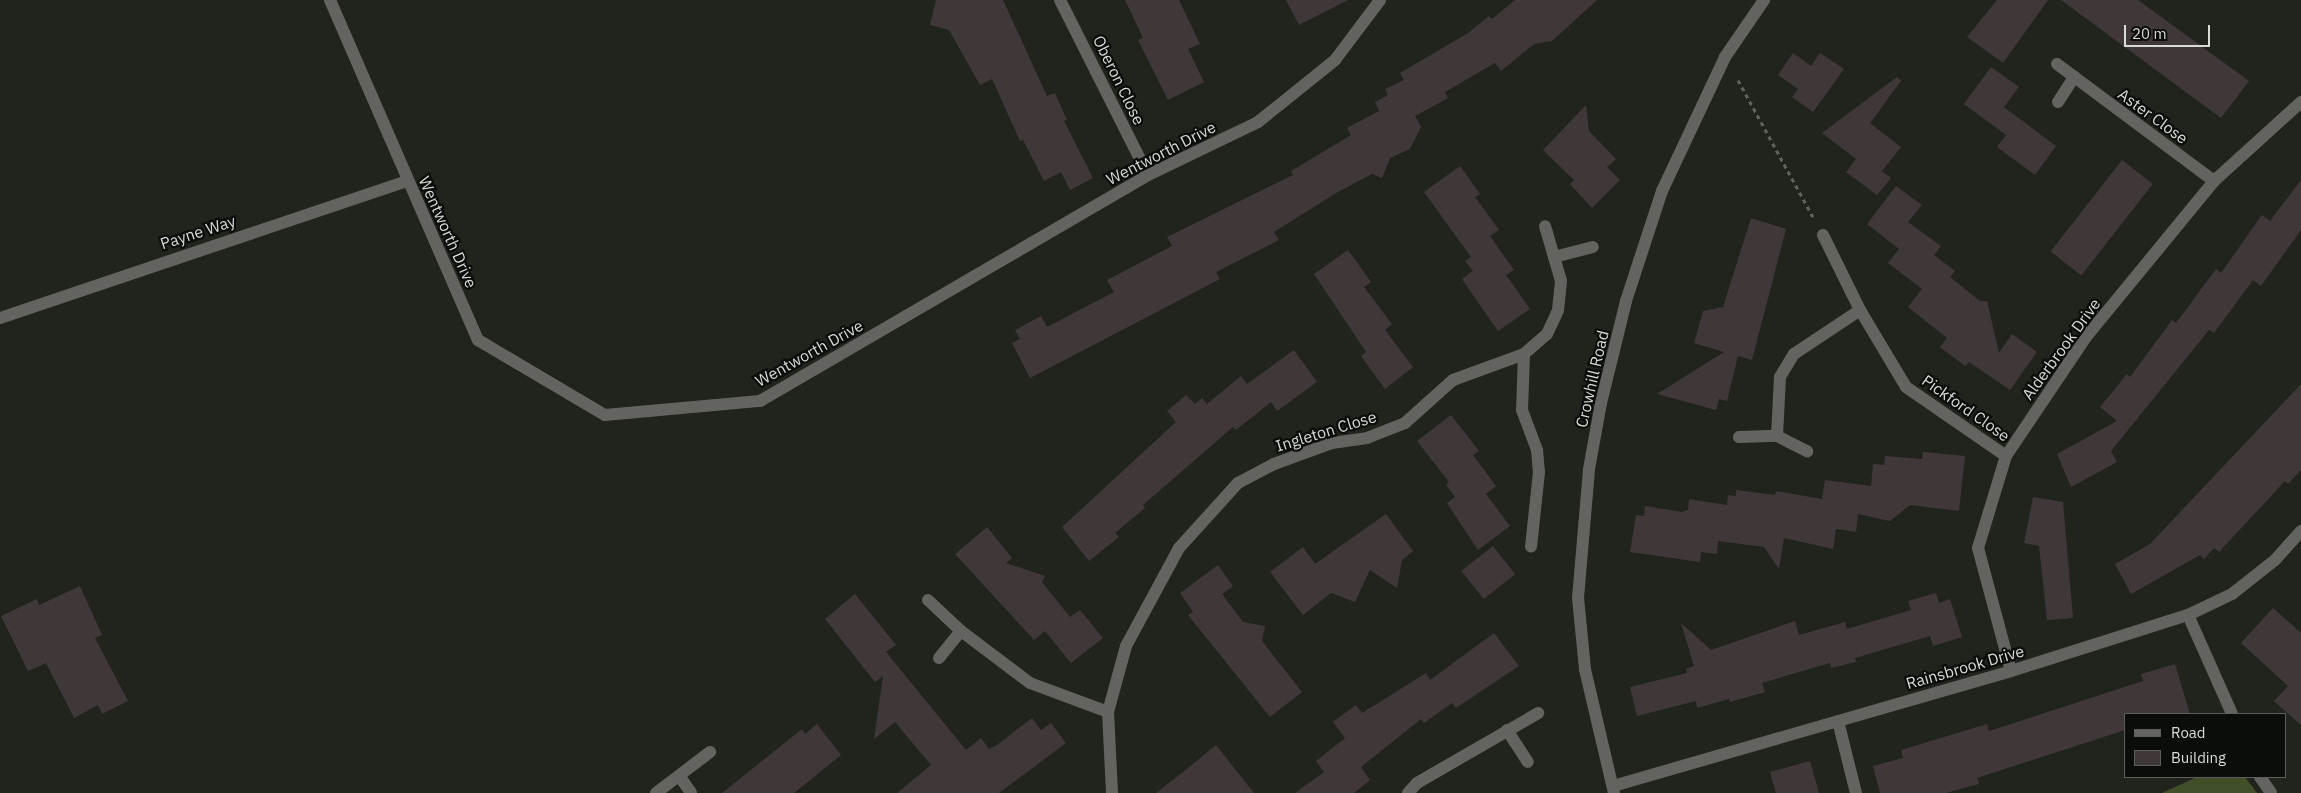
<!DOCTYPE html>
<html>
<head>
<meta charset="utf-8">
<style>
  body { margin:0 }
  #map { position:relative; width:2301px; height:793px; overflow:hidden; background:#21241d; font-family:"IBM Plex Sans",sans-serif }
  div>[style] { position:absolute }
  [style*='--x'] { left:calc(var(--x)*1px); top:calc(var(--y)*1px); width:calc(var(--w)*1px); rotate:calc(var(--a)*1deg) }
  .green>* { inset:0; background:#414f29 }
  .building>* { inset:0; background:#403739; transform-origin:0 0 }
  .path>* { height:3px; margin-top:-1.5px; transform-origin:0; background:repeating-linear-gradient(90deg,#60625c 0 4px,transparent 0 8px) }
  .minor>* { height:12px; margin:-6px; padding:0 6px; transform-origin:6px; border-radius:6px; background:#636460 }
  span { translate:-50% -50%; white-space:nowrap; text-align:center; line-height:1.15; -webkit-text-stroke:4.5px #0b0d0a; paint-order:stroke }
  .street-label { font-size:16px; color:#d9dbd7 }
  .legend { position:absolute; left:2124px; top:713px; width:162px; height:65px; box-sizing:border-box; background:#0b0d0a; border:1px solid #5d5f5c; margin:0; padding:6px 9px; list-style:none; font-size:15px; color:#d9dbd7 }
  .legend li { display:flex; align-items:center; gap:10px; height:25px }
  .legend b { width:25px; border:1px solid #5d5f5c }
  .scale { position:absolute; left:2124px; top:25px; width:86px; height:22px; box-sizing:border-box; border:2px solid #d9dbd7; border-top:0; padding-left:6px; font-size:15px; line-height:18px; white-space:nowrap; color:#d9dbd7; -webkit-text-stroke:4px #0b0d0a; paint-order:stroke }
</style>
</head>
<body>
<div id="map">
  <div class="green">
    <i style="clip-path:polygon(2197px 777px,2245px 777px,2257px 793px,2162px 793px)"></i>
  </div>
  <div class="building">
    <i style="clip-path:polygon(936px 0,1003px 0,1047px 96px,1055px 93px,1067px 120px,1064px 121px,1093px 178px,1070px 190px,1061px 172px,1044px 181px,1023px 140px,1020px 141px,992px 79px,980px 85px,949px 30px,930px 25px)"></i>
    <i style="clip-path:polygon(1125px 0,1179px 0,1200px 44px,1188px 49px,1204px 82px,1168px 100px,1138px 40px,1143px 38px)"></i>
    <i style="clip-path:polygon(1286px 0,1348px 0,1299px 25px)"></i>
    <i style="clip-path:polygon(1515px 0,1597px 0,1552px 41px,1534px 44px,1501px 71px,1495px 63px,1445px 92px,1448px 98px,1415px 116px,1421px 127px,1410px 149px,1390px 158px,1382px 178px,1372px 174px,1336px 193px,1274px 232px,1279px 240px,1216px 272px,1220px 279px,1030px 378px,1012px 343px,1020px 339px,1015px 330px,1041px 316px,1047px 327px,1114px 292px,1107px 280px,1172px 246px,1167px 237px,1293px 175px,1291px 171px,1351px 135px,1347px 128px,1379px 111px,1375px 102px,1388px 95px,1385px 89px,1404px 80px,1400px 73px,1468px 33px,1489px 16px,1492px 19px)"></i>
    <i style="clip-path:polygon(1997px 0,2048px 0,2003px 63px,1967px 37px)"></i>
    <i style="clip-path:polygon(2061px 0,2138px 0,2249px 81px,2221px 118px)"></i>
    <i style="clip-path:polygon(1793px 53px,1811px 66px,1820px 53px,1844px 69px,1813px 112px,1792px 97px,1798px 89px,1778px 75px)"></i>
    <i style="clip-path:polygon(1991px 67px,2019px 87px,2004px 107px,2056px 146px,2035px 175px,1997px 147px,2006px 135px,1964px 104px)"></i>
    <i style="clip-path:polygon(1897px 77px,1901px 81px,1870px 123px,1901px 147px,1882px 171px,1891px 178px,1877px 195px,1846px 172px,1856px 159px,1822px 133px)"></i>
    <i style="clip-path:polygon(1586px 105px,1589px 131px,1616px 159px,1607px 167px,1620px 180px,1592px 208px,1570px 184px,1574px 180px,1543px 150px)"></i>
    <i style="left:2122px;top:160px;width:39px;height:116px;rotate:38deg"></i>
    <i style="clip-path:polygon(1460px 166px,1480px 194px,1475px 197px,1499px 230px,1490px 236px,1514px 270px,1506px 275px,1530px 309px,1498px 331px,1462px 279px,1473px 271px,1465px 261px,1471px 257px,1424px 192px)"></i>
    <i style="clip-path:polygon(2301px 180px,2301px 230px,2261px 286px,2253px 280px,2214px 333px,2209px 330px,2111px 451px,2117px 462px,2071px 487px,2057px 454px,2117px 421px,2100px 407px,2127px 374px,2130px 377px,2172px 320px,2176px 323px,2216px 269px,2221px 273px,2262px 215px,2270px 221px)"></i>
    <i style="clip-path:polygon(1896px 186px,1922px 205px,1908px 222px,1941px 246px,1934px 255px,1955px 271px,1950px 277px,1980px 301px,1987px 301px,1999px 353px,2012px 334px,2037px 352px,2010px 390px,1969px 362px,1965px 366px,1940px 347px,1947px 338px,1908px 307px,1922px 289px,1888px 263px,1899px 249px,1867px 224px)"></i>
    <i style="clip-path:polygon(1751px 218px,1786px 229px,1752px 360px,1738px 356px,1727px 401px,1719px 399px,1716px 410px,1657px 394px,1724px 352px,1694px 343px,1703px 311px,1723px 307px)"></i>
    <i style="clip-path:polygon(1348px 250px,1371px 282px,1364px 287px,1392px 324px,1385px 330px,1413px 367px,1385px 389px,1361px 356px,1366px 352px,1314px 274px)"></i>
    <i style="clip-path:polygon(1294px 350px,1317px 382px,1277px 411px,1271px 402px,1236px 430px,1233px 427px,1143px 505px,1145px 508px,1115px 533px,1119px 537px,1089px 561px,1062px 527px,1176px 422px,1167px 411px,1186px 395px,1195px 404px,1202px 398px,1207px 404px,1241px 376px,1247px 384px)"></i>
    <i style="clip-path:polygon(2301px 384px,2301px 470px,2288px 484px,2285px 481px,2219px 552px,2214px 548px,2204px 559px,2200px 555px,2131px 594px,2115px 564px,2150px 544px)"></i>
    <i style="clip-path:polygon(1451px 415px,1479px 451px,1473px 455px,1496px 486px,1486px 494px,1510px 526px,1478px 550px,1447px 503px,1455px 497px,1446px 485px,1449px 482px,1417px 441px)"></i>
    <i style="clip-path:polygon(1923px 452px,1965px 456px,1959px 511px,1910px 505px,1890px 521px,1858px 514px,1856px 532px,1836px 529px,1833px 549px,1784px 538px,1779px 569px,1764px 547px,1718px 541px,1717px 554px,1701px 552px,1700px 562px,1630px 552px,1636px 515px,1644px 516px,1645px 506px,1682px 512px,1688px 510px,1689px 499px,1727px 505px,1728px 495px,1736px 496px,1736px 490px,1775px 495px,1776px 491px,1822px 499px,1825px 480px,1871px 486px,1873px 464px,1884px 465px,1885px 456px,1922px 459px)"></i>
    <i style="clip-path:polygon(2033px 497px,2063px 502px,2073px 618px,2047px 620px,2039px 546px,2024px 543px)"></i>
    <i style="clip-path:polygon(1386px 514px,1413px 551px,1402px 560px,1397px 588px,1370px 570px,1355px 602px,1331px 593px,1303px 615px,1270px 572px,1303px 547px,1315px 564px)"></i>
    <i style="clip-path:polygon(987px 527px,1012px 558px,1006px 563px,1045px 576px,1042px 582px,1070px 617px,1080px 610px,1103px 638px,1071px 663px,1045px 631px,1034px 640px,955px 554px)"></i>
    <i style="left:1493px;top:546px;width:36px;height:40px;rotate:52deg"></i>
    <i style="clip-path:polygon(1218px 565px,1233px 586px,1222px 594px,1243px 622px,1265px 626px,1262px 641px,1302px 692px,1270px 717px,1188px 615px,1193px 612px,1180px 593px)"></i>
    <i style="clip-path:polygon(80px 586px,102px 635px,95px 638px,128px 701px,102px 714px,98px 705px,74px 718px,46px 663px,28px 671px,1px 616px,37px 599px,39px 605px)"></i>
    <i style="clip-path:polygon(1936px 593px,1939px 603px,1950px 599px,1962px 637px,1933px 646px,1930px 636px,1855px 658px,1856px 662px,1831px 668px,1830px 663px,1762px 683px,1765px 692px,1730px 702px,1729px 699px,1697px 708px,1696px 701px,1637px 716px,1630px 687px,1687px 673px,1686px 669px,1694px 666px,1681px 623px,1711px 650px,1795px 621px,1799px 635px,1845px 622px,1847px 629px,1911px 610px,1908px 601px)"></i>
    <i style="clip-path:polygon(855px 594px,896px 645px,886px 652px,966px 750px,981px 738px,989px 749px,997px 745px,1032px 718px,1041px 730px,1051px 723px,1066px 743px,999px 793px,897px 793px,931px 765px,895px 722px,874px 739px,883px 676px,875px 682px,825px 619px)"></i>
    <i style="clip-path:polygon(2273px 608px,2301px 633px,2301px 725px,2274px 701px,2288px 686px,2241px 643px)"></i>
    <i style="clip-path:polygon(1494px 633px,1519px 666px,1456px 708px,1452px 703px,1424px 723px,1421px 719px,1361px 767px,1370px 780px,1354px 793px,1295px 793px,1324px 772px,1316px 761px,1345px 738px,1333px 722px,1356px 705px,1362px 713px,1426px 673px,1430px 680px)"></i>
    <i style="clip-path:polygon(2175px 664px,2190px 714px,2125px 714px,2125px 730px,1977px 778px,1979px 784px,1946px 793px,1880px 793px,1873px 766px,1903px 758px,1901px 750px,1987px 724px,1989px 731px,2143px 681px,2141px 674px)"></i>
    <i style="clip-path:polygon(817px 724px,841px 755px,794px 793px,722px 793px,802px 729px,805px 734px)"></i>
    <i style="clip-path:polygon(1216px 745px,1254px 793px,1156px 793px,1188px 768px)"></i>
    <i style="clip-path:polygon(1810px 761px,1819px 793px,1776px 793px,1770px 772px)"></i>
  </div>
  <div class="path">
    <i style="--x:1738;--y:80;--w:156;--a:61.3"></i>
  </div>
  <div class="minor">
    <i style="--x:330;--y:0;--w:371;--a:66.5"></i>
    <i style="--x:478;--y:340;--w:147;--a:30.6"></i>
    <i style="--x:605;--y:415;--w:156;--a:-5.2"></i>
    <i style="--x:760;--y:401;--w:449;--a:-30.2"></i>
    <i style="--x:1148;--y:175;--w:122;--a:-25.7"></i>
    <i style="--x:1258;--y:122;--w:99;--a:-38.8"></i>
    <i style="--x:1335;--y:60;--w:75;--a:-53.1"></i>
    <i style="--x:1060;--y:0;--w:196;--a:63.3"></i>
    <i style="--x:2057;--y:64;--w:196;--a:36.7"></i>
    <i style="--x:2058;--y:102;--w:30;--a:-57"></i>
    <i style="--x:1823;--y:235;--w:84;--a:63.7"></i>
    <i style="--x:1860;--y:310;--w:90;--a:59.1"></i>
    <i style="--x:1906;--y:387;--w:121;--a:34.6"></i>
    <i style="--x:1554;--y:257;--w:40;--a:-14.4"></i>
    <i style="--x:0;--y:318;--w:430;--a:-18.6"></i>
    <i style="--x:1524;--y:354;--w:56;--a:92"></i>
    <i style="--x:1522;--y:410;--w:43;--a:69.4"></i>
    <i style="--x:1537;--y:450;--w:22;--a:85"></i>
    <i style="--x:1539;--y:472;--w:75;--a:96.1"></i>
    <i style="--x:1777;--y:436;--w:59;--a:-87.1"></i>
    <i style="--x:1780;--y:377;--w:27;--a:-59"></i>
    <i style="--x:1794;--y:354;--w:79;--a:-33.7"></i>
    <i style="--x:1739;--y:437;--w:38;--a:-2"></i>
    <i style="--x:1777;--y:436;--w:34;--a:27"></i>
    <i style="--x:928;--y:600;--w:45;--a:43.2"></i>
    <i style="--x:961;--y:631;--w:86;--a:37"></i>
    <i style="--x:1030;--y:683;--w:83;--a:20.4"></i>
    <i style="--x:2188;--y:615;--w:108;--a:66"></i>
    <i style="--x:939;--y:658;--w:35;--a:-51"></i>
    <i style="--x:2011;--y:671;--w:127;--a:-105"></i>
    <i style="--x:1978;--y:548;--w:96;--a:-73.1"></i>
    <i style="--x:2006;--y:456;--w:143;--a:-56.1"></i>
    <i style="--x:2086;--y:337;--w:202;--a:-50.6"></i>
    <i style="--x:2214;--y:181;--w:118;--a:-42.2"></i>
    <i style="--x:1838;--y:721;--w:74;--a:76"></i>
    <i style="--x:1507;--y:730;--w:38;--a:57"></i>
    <i style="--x:680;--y:777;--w:19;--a:55"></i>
    <i style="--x:2260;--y:777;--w:19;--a:55"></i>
    <i style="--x:1613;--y:786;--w:414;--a:-16.1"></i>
    <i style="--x:2011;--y:671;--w:186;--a:-17.6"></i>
    <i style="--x:2188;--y:615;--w:49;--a:-25.5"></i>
    <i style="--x:2232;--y:594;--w:55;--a:-38.3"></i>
    <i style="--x:2275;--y:560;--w:39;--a:-48"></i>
    <i style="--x:656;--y:793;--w:68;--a:-37.2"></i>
    <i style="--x:1112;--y:793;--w:81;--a:-92.8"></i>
    <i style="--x:1108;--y:712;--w:68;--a:-74.7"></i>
    <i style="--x:1126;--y:646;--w:111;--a:-61.6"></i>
    <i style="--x:1179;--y:548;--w:88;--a:-47.8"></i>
    <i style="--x:1238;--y:483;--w:41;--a:-27.8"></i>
    <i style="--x:1274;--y:464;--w:62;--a:-19.9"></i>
    <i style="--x:1332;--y:443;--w:35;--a:-8"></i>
    <i style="--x:1367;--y:438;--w:41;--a:-21.5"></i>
    <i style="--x:1405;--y:423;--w:64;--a:-41.9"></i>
    <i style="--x:1453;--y:380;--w:76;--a:-20.1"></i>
    <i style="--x:1524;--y:354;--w:30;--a:-41"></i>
    <i style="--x:1547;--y:334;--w:26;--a:-65"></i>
    <i style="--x:1558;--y:310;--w:29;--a:-84"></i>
    <i style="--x:1561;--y:281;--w:57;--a:-106.2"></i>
    <i style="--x:1408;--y:793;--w:13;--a:-48"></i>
    <i style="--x:1417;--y:783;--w:140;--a:-30"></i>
    <i style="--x:1614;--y:793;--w:127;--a:-103.2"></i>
    <i style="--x:1585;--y:669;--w:71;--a:-95.6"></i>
    <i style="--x:1578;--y:598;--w:129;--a:-85.1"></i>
    <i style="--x:1589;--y:469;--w:67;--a:-79.7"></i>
    <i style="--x:1601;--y:403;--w:105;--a:-76.2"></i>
    <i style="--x:1626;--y:301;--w:116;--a:-71.9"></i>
    <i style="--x:1662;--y:191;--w:148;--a:-64.8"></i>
    <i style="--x:1725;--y:57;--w:69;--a:-55.6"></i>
  </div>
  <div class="street-label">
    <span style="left:1119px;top:80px;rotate:64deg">Oberon Close</span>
    <span style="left:2153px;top:116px;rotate:36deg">Aster Close</span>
    <span style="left:1161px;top:153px;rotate:-27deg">Wentworth Drive</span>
    <span style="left:198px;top:232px;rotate:-18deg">Payne Way</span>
    <span style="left:448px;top:232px;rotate:66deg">Wentworth Drive</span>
    <span style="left:2061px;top:349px;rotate:-54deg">Alderbrook Drive</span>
    <span style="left:809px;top:353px;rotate:-29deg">Wentworth Drive</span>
    <span style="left:1592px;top:379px;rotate:-77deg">Crowhill Road</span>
    <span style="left:1966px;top:408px;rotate:35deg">Pickford Close</span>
    <span style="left:1326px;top:431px;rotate:-17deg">Ingleton Close</span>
    <span style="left:1965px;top:667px;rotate:-16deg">Rainsbrook Drive</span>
  </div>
  <ul class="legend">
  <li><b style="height:6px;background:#636460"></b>Road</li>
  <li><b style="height:14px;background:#403739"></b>Building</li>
  </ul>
  <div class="scale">20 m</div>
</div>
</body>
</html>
